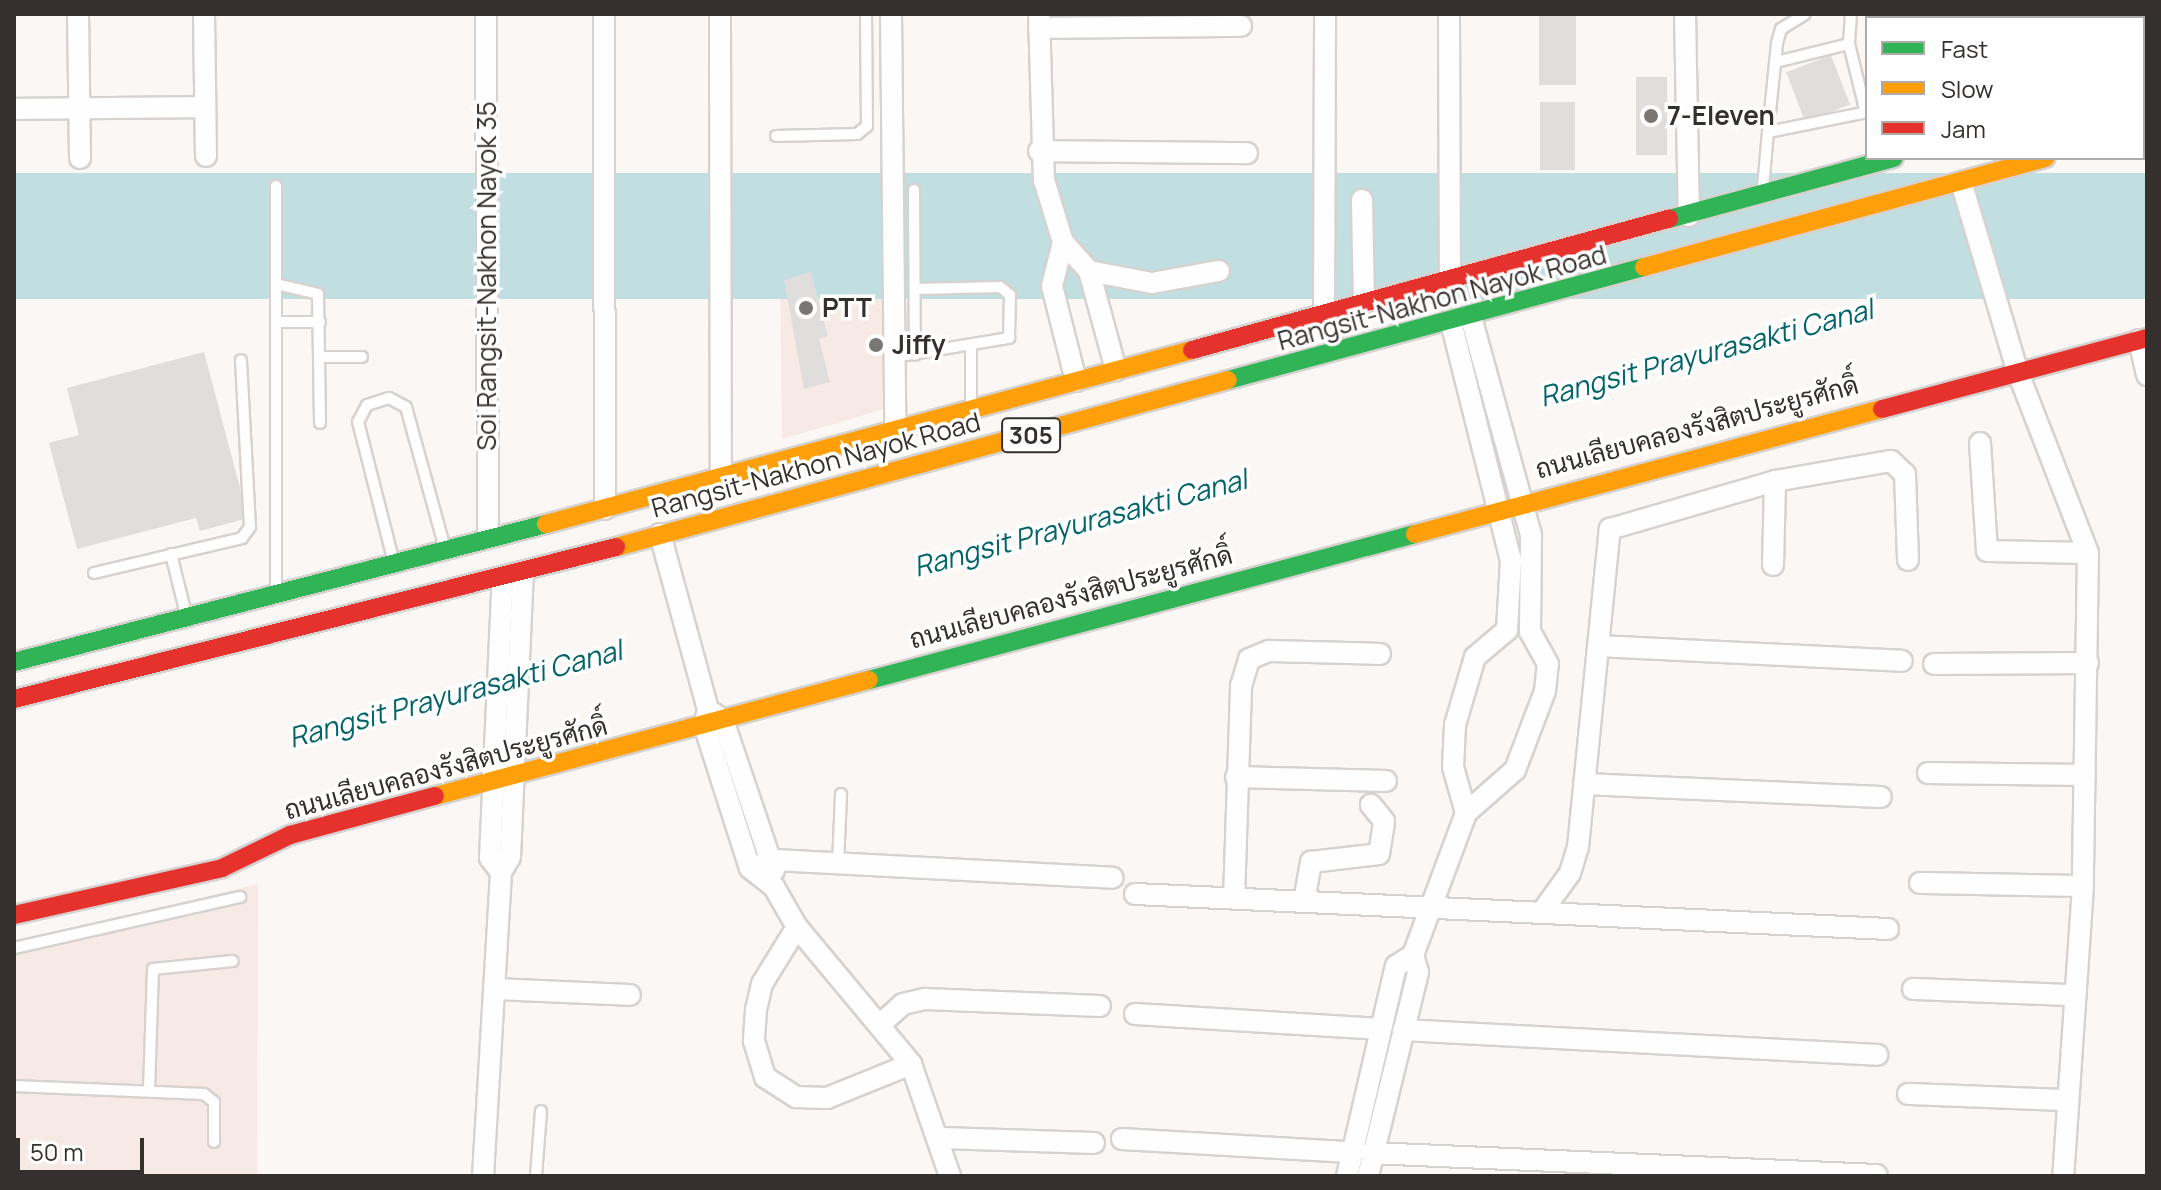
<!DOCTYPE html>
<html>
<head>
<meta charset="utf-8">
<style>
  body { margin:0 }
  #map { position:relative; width:2161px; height:1190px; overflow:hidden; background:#fbf7f5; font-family:Manrope,Sarabun,sans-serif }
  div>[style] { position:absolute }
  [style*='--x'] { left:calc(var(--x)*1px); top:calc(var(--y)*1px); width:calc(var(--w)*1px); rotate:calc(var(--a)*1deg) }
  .built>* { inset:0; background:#f7eae4 }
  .water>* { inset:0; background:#c1dfe1; transform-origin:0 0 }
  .building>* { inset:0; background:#e0dddd; transform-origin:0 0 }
  .roads { filter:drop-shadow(2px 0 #d6d2d0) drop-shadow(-2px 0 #d6d2d0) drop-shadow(0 2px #d6d2d0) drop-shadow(0 -2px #d6d2d0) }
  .lane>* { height:10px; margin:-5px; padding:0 5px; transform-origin:5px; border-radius:5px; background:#fefefe }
  .street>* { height:20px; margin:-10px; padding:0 10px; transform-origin:10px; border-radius:10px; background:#fefefe }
  .fast>* { height:18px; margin:-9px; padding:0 9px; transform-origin:9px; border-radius:9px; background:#30b455 }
  .slow>* { height:18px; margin:-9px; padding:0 9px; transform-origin:9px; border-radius:9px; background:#ff9f0a }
  .jam>* { height:18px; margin:-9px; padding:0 9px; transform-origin:9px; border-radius:9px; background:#e5322d }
  .dots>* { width:22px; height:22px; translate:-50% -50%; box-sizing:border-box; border:4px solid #fff; border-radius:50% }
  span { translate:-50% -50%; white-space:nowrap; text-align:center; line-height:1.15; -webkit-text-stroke:7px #fff; paint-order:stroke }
  .shield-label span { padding:2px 6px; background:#fff; border:2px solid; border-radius:6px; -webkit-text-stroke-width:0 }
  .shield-label { font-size:24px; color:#35302d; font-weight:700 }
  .poi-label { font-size:26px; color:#35302d; font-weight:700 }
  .left { translate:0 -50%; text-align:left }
  .street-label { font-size:26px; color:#35302d }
  .water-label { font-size:28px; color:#026468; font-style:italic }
  .frame { position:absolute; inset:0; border:16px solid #35302d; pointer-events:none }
  .legend { position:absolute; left:1865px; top:16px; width:280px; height:144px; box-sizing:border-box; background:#fff; border:2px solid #aeacab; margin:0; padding:10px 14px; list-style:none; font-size:24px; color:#35302d }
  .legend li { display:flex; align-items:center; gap:16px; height:40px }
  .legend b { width:40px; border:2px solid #aeacab }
  .scale { position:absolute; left:16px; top:1138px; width:128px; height:36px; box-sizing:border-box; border:4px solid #35302d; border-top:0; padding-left:10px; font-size:24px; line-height:28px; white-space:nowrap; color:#35302d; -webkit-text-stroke:6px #fff; paint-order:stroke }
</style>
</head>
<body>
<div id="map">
  <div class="built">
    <i style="clip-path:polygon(779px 182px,890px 187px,888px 408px,782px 439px)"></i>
    <i style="clip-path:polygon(258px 884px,257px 1176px,14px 1176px,14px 943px)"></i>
  </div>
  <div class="water">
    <i style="left:2147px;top:173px;width:126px;height:2206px;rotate:90deg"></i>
  </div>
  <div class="building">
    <i style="left:1539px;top:14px;width:37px;height:71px"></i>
    <i style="left:1831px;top:55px;width:53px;height:48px;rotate:69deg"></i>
    <i style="left:1636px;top:77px;width:31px;height:78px"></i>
    <i style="left:1540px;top:102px;width:35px;height:68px"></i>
    <i style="clip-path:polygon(811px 272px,828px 336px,819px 339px,830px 382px,804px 389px,784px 280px)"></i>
    <i style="clip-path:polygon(204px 352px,248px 518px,200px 531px,196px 518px,77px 549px,49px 443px,79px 435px,67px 388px)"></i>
  </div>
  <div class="roads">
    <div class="lane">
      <i style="--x:1851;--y:14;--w:30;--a:94"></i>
      <i style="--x:1849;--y:44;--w:67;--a:76.2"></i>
      <i style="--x:1776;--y:62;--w:75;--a:-13.9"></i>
      <i style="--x:1768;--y:132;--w:89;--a:-84.2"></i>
      <i style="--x:1777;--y:43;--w:15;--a:-74"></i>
      <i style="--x:1781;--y:29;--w:28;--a:-32"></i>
      <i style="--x:776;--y:136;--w:81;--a:-1.4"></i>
      <i style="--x:857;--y:134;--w:13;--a:-39"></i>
      <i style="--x:867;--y:126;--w:112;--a:-90.5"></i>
      <i style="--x:1763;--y:188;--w:56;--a:-84.9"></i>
      <i style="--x:1768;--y:132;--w:101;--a:-11.4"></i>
      <i style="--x:914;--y:190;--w:165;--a:89.7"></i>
      <i style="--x:276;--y:284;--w:43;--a:13.4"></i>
      <i style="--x:318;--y:294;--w:129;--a:89.1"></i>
      <i style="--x:277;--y:322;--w:43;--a:0"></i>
      <i style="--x:971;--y:348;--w:59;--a:90"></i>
      <i style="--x:321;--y:357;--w:41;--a:0"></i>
      <i style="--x:894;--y:357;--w:117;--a:-9.4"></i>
      <i style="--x:1009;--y:338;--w:43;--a:-88.7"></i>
      <i style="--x:1010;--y:295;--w:13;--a:-141"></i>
      <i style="--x:1000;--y:287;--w:85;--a:178.7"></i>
      <i style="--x:171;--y:554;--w:62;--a:76"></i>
      <i style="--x:393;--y:559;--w:141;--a:-104.3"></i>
      <i style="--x:358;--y:422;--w:19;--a:-62"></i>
      <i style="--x:367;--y:405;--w:23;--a:-18"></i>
      <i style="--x:389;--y:398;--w:19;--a:28"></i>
      <i style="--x:406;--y:407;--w:143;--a:74.6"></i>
      <i style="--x:94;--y:573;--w:152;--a:-13.3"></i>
      <i style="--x:242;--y:538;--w:14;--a:-54"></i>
      <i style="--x:250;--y:527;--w:167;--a:-93.1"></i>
      <i style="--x:276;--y:587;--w:401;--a:-90"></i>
      <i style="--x:838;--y:864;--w:70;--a:-87.5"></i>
      <i style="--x:14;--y:948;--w:232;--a:-12.7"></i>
      <i style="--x:14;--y:1086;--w:190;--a:2.4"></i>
      <i style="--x:204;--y:1094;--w:13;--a:39"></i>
      <i style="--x:214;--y:1102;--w:40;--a:90"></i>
      <i style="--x:149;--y:1090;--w:121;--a:-88.1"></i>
      <i style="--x:153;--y:969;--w:80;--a:-5.7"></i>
      <i style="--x:536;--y:1176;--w:65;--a:-85.6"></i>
    </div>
    <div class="street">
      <i style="--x:78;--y:14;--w:144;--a:89.2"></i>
      <i style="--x:204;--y:14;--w:142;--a:89.2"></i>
      <i style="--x:486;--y:14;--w:524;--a:89.78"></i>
      <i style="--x:604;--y:14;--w:495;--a:89.9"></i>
      <i style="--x:720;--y:14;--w:465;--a:89.9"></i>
      <i style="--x:891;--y:14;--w:416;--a:89.4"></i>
      <i style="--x:1039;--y:14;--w:166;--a:88.3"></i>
      <i style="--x:1044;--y:180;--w:65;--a:73"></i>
      <i style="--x:1063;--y:242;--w:39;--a:48"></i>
      <i style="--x:1089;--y:271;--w:103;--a:74.7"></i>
      <i style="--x:1449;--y:14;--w:267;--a:89.8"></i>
      <i style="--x:1685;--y:14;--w:202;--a:88.9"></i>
      <i style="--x:1967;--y:14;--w:4;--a:90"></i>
      <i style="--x:1039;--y:28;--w:202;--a:-0.6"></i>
      <i style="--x:14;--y:109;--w:190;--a:-0.6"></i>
      <i style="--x:1039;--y:151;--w:208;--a:0.6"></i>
      <i style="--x:1962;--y:185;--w:193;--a:73.4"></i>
      <i style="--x:2017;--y:370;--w:196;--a:68.8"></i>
      <i style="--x:2088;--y:553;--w:333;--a:90.9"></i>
      <i style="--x:2083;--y:886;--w:291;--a:93.9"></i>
      <i style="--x:1362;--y:200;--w:103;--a:88.9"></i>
      <i style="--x:1063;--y:242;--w:45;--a:104"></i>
      <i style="--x:1052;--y:286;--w:98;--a:75.8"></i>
      <i style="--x:1089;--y:271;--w:64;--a:10.8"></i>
      <i style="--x:1152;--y:283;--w:68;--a:-10.2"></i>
      <i style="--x:1324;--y:313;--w:299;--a:-89.8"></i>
      <i style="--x:1451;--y:322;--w:245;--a:75.9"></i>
      <i style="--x:1511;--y:560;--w:70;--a:93.3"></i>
      <i style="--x:1507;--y:630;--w:42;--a:139.8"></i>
      <i style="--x:1475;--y:657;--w:71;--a:106.4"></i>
      <i style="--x:1455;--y:725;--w:42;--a:92.7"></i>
      <i style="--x:1453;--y:767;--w:48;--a:74.2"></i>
      <i style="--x:2139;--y:340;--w:36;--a:77"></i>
      <i style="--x:1980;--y:443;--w:108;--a:86.3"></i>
      <i style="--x:1987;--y:551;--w:101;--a:1.1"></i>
      <i style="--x:660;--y:534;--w:182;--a:74.7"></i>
      <i style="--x:708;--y:710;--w:16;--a:105"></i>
      <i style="--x:704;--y:725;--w:150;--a:72.2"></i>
      <i style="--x:750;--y:868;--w:31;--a:38"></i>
      <i style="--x:774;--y:887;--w:46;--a:60.1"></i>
      <i style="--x:797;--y:927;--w:178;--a:50.2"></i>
      <i style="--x:911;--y:1064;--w:119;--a:70.8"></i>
      <i style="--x:1773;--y:565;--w:84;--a:-88.6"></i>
      <i style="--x:1598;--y:646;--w:304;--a:2.8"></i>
      <i style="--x:1934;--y:664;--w:154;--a:-0.4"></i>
      <i style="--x:713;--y:713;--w:12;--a:35"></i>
      <i style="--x:723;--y:720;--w:159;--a:71.3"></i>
      <i style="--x:1928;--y:773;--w:157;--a:0.7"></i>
      <i style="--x:1236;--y:777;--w:150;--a:1.5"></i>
      <i style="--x:1584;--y:784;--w:297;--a:2.5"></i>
      <i style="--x:750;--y:868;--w:26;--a:-18"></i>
      <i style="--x:775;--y:860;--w:338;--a:3"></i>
      <i style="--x:501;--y:872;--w:18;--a:-128"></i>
      <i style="--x:490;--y:858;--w:281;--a:-87.4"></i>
      <i style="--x:1920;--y:883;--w:163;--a:1.1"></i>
      <i style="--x:1135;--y:894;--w:754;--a:2.66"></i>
      <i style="--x:1234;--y:899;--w:213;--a:-88.1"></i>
      <i style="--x:1241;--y:686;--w:28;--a:-73"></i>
      <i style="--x:1249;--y:659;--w:22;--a:-22"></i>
      <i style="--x:1269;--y:651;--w:111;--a:1.5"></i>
      <i style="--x:1304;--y:902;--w:41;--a:-80.1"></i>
      <i style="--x:1311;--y:862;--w:68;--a:-6.7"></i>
      <i style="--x:1379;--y:854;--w:33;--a:-81"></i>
      <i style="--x:1384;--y:821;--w:21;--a:-129"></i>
      <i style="--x:1542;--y:912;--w:48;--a:-54.3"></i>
      <i style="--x:1570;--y:873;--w:27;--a:-73"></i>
      <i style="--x:1578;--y:847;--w:320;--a:-84.3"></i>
      <i style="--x:1610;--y:529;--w:172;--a:-16.2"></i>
      <i style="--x:1775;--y:481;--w:118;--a:-9.8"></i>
      <i style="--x:1891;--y:461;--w:19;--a:43"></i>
      <i style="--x:1905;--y:474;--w:86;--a:88"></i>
      <i style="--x:797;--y:927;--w:67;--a:121.6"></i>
      <i style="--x:762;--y:984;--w:27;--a:103"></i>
      <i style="--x:756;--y:1010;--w:31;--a:94"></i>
      <i style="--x:754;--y:1041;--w:38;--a:73"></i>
      <i style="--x:765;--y:1077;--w:37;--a:33"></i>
      <i style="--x:796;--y:1097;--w:31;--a:2"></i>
      <i style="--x:827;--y:1098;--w:91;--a:-22"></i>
      <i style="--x:494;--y:989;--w:136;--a:2.5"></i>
      <i style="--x:1913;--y:989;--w:158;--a:2.2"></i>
      <i style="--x:1135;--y:1014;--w:242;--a:3.5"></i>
      <i style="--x:883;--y:1022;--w:27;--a:-42"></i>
      <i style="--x:903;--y:1004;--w:23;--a:-13"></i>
      <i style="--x:925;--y:999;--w:175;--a:2.3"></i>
      <i style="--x:1403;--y:1030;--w:475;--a:3"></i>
      <i style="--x:1908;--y:1094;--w:158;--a:2.2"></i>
      <i style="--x:942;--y:1138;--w:152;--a:1.9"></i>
      <i style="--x:1122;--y:1139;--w:228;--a:3.3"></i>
      <i style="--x:1371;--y:1153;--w:506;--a:2.49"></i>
      <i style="--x:483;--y:1176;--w:305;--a:-86.6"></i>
      <i style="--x:501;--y:872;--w:17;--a:-59"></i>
      <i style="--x:510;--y:857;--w:285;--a:-87.4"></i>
      <i style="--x:1347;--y:1176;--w:216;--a:-76.9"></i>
      <i style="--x:1396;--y:966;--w:20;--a:-33"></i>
      <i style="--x:1413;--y:955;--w:152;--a:-69.5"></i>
      <i style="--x:1466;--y:813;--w:65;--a:-41.3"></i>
      <i style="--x:1515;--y:770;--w:85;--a:-69.2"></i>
      <i style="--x:1545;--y:691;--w:27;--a:-84"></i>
      <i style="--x:1548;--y:664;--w:37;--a:-119"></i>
      <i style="--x:1530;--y:632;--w:97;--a:-89.4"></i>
      <i style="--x:1531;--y:535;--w:226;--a:-105.4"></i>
      <i style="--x:1368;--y:1176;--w:210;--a:-76.2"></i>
      <i style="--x:1418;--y:972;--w:18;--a:-106"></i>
    </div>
    <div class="fast">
      <i style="--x:2143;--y:87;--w:4;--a:-14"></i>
      <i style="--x:1669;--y:219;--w:233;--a:-15.2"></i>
      <i style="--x:1228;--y:380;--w:431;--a:-15.2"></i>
      <i style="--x:14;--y:662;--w:550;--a:-14.54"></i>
      <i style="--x:869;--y:680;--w:565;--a:-14.97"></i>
    </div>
    <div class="slow">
      <i style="--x:2143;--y:130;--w:4;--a:-14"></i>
      <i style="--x:1644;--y:267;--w:416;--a:-15.2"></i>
      <i style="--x:546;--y:524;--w:669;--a:-15.07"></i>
      <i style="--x:1415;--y:534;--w:483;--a:-15"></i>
      <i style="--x:616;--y:547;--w:634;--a:-15.26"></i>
      <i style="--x:435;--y:796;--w:449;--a:-15"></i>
    </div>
    <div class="jam">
      <i style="--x:1192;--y:350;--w:495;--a:-15.4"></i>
      <i style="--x:1882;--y:409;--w:274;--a:-15"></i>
      <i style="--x:14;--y:699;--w:621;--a:-14.17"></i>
      <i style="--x:14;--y:915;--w:213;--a:-12.7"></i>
      <i style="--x:222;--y:868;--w:76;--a:-25.9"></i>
      <i style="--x:290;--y:835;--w:150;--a:-15.1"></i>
    </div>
  </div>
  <div class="dots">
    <i style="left:1651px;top:116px;background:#7a7673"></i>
    <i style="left:806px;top:308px;background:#7a7673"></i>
    <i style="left:876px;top:345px;background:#7a7673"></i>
  </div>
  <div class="shield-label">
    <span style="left:1031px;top:435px">305</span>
  </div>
  <div class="poi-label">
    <span class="left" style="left:1667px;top:116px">7-Eleven</span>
    <span class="left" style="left:822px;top:308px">PTT</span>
    <span class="left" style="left:892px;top:345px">Jiffy</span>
  </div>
  <div class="street-label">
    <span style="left:487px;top:276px;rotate:-90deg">Soi Rangsit-Nakhon Nayok 35</span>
    <span style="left:1442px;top:298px;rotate:-15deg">Rangsit-Nakhon Nayok Road</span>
    <span style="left:1697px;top:427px;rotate:-15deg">ถนนเลียบคลองรังสิตประยูรศักดิ์</span>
    <span style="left:816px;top:465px;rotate:-15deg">Rangsit-Nakhon Nayok Road</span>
    <span style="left:1071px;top:597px;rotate:-15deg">ถนนเลียบคลองรังสิตประยูรศักดิ์</span>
    <span style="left:446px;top:768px;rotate:-15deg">ถนนเลียบคลองรังสิตประยูรศักดิ์</span>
  </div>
  <div class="water-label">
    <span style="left:1706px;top:352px;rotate:-15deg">Rangsit Prayurasakti Canal</span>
    <span style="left:1080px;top:522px;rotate:-15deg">Rangsit Prayurasakti Canal</span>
    <span style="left:455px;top:693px;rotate:-15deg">Rangsit Prayurasakti Canal</span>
  </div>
  <div class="frame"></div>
  <ul class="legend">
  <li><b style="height:10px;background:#30b455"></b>Fast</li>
  <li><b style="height:10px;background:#ff9f0a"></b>Slow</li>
  <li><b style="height:10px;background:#e5322d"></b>Jam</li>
  </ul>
  <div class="scale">50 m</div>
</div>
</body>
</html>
